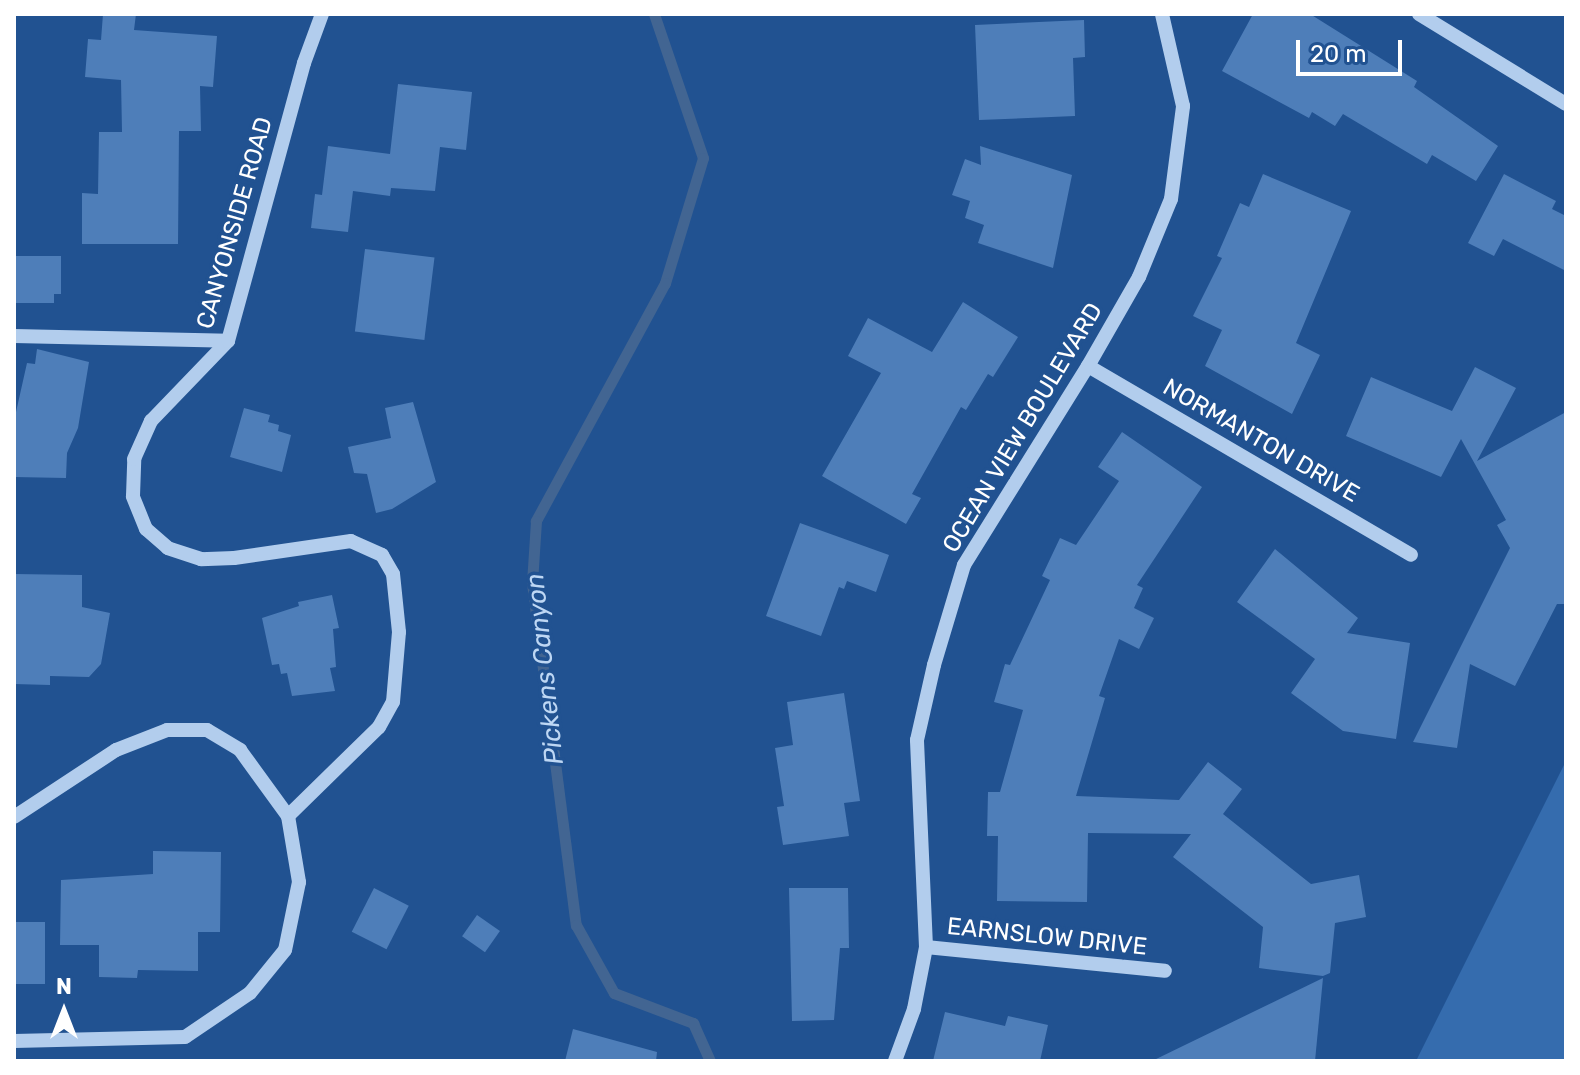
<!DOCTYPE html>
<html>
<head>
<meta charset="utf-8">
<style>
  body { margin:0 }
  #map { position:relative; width:1580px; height:1075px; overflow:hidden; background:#215291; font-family:Rubik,sans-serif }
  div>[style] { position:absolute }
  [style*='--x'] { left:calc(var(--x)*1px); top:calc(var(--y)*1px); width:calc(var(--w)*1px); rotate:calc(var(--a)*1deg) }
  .green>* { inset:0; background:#356cae }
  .stream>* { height:11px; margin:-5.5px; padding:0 5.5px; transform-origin:5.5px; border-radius:5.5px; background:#426592 }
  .building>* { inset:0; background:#4e7eb9; transform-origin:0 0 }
  .minor>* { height:14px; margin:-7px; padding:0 7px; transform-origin:7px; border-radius:7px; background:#b2cded }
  span { translate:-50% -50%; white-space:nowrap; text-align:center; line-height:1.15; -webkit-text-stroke:7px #215291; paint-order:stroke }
  .street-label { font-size:24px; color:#fff }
  .water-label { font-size:26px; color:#bed7f4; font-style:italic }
  .frame { position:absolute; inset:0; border:16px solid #fff; pointer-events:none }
  .north { position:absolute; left:24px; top:971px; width:80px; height:80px; -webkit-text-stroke:6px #215291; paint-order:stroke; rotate:0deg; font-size:22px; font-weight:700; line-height:32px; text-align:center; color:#fff }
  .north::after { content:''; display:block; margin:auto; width:28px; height:36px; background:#fff; clip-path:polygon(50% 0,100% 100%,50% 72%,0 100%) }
  .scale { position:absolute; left:1296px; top:40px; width:106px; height:36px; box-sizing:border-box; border:4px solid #fff; border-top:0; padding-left:10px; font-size:24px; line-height:28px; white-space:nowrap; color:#fff; -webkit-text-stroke:6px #215291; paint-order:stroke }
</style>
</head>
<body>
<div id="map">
  <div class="green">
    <i style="clip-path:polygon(1566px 761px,1566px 1061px,1416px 1061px)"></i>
  </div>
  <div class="stream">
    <i style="--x:654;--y:14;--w:152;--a:71.2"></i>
    <i style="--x:703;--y:158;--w:131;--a:106.9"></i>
    <i style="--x:665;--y:283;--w:271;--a:118.5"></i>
    <i style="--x:536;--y:521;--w:62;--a:93.7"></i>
    <i style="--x:532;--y:583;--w:345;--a:82.7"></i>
    <i style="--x:576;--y:925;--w:78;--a:60.8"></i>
    <i style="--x:614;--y:993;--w:85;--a:20.8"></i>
    <i style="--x:693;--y:1023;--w:42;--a:65.9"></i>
  </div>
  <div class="building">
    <i style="clip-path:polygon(103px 14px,136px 14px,134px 30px,217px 36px,213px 87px,200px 86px,201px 131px,179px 131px,178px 244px,82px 244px,82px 193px,98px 194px,99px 132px,122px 132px,121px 80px,85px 77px,88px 39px,101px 40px)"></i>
    <i style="clip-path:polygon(1253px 14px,1310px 14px,1417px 81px,1414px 87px,1498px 146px,1476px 181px,1432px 155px,1427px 164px,1343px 114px,1335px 126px,1312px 112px,1309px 118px,1222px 71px)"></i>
    <i style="clip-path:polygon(1084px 20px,1085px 57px,1073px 58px,1075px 116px,979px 120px,975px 25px)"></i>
    <i style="clip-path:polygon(398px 84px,472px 92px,466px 150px,440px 147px,435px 191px,391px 188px,390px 196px,353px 191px,348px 232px,311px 228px,315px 194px,322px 195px,328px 146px,390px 154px)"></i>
    <i style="clip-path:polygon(980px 146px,1072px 175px,1053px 268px,978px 243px,984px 225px,965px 218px,970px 201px,952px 195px,965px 159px,981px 165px)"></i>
    <i style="clip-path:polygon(1263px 174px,1351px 211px,1296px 343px,1320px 355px,1292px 414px,1205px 366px,1222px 330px,1193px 316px,1222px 258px,1217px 256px,1240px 203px,1249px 207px)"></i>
    <i style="clip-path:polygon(1504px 174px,1556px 201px,1552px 209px,1566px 216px,1566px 271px,1503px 239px,1494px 256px,1468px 243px)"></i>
    <i style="left:365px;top:249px;width:70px;height:83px;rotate:7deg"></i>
    <i style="clip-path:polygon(14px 256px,61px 256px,61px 294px,54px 294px,54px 303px,14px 303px)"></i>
    <i style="clip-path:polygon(963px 302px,1018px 337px,993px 377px,988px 374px,966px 410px,961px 407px,912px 494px,921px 498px,906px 524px,822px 476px,881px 373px,848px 356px,868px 318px,932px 352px)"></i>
    <i style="clip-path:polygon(37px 349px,89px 362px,78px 428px,67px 453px,66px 478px,14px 477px,14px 421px,27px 363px,35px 364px)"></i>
    <i style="clip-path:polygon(1475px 367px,1516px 388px,1477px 461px,1566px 412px,1566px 604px,1557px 604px,1515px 686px,1470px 664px,1457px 748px,1413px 742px,1510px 548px,1497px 525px,1506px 520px,1461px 439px,1441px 477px,1346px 436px,1371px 377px,1452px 411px)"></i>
    <i style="clip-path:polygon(413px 402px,436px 482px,392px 509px,376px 513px,367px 474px,354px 473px,348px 447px,391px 438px,385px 408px)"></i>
    <i style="clip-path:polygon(244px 408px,270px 415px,268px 422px,279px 425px,278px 431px,291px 435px,282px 472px,230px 457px)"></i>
    <i style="clip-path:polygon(1122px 432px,1202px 487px,1137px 585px,1143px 588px,1134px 608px,1154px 618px,1139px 649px,1119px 639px,1099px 696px,1105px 698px,1076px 796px,1179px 800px,1208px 762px,1242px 789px,1223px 814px,1311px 884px,1359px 875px,1366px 917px,1335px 923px,1330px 973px,1323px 976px,1259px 968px,1263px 927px,1173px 857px,1191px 834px,1088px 833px,1087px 902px,997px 901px,998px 836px,987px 836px,988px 792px,1000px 792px,1023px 710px,994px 702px,1005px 664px,1010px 665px,1050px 580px,1042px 576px,1060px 538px,1076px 545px,1119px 481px,1098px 467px)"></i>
    <i style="clip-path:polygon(800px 523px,889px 555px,876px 592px,847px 581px,844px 589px,839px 587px,821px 636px,766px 616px)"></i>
    <i style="clip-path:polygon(1275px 549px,1358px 618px,1347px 633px,1410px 643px,1396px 739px,1343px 731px,1291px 693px,1315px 659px,1237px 602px)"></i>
    <i style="clip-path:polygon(14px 574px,82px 575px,82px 607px,110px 613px,101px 664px,89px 677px,50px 676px,50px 685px,14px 684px)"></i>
    <i style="clip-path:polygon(332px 595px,339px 628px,333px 629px,336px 667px,330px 668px,335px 691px,292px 696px,287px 673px,281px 674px,279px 664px,272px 665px,262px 618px,299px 606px,298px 602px)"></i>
    <i style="clip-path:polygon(844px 693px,860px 801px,844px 803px,849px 836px,783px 845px,777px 807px,784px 806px,775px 748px,793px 745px,787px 702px)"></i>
    <i style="clip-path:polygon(153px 851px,221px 852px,220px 932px,198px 932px,198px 971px,138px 970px,137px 978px,99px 977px,99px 945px,60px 945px,61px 880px,153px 874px)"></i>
    <i style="left:374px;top:888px;width:39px;height:49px;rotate:27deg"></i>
    <i style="clip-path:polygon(789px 888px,848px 888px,849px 948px,840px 948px,834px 1020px,792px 1021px)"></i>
    <i style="left:477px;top:915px;width:28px;height:26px;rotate:35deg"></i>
    <i style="left:14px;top:922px;width:31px;height:62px"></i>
    <i style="clip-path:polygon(1323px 978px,1315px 1061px,1152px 1061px)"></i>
    <i style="clip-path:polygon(945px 1012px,1005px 1026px,1008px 1016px,1048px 1025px,1040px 1061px,933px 1061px)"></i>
    <i style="clip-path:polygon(573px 1029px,657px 1052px,656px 1061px,565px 1061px)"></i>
  </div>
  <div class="minor">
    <i style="--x:1419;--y:14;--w:172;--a:31.5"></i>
    <i style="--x:14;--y:336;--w:214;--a:1.3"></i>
    <i style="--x:1088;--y:366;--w:374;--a:30.3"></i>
    <i style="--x:288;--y:816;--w:127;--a:-44.4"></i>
    <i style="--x:379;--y:727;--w:29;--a:-61"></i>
    <i style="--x:393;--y:702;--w:70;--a:-85.1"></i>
    <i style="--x:399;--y:632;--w:58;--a:-95.9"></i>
    <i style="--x:393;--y:574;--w:22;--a:-120"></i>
    <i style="--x:382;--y:555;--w:34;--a:-156"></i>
    <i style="--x:351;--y:541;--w:118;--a:171.7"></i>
    <i style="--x:234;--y:558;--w:33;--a:178"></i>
    <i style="--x:201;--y:559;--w:35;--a:-162"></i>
    <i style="--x:168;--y:548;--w:29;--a:-139"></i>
    <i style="--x:146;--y:529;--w:35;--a:-112"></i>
    <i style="--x:133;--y:496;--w:37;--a:-88"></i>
    <i style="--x:134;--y:459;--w:42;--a:-65.9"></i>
    <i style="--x:151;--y:421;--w:111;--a:-46.1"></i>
    <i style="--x:228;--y:341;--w:288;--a:-74.7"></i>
    <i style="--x:304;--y:63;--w:52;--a:-69.8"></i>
    <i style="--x:14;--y:817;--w:122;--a:-33.3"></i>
    <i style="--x:116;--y:750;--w:55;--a:-21.4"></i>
    <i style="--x:167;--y:730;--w:40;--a:0"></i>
    <i style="--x:207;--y:730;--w:39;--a:31"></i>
    <i style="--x:240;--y:750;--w:82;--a:54"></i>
    <i style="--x:288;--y:816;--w:67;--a:80.5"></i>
    <i style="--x:299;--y:882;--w:69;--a:101.6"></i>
    <i style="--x:285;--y:950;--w:55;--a:129.1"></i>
    <i style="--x:250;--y:993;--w:78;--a:145.9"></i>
    <i style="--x:185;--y:1037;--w:171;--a:178.7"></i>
    <i style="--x:926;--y:947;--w:240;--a:5.7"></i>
    <i style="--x:895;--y:1061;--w:55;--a:-69.9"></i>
    <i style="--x:914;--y:1009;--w:63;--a:-79"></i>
    <i style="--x:926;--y:947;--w:207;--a:-92.5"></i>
    <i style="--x:917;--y:740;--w:77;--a:-77.2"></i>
    <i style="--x:934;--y:665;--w:104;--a:-73.3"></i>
    <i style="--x:964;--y:565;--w:234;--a:-58.1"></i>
    <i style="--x:1088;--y:366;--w:103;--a:-60.2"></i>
    <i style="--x:1139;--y:277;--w:84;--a:-67.7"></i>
    <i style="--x:1171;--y:199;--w:94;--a:-82.6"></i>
    <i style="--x:1183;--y:106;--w:94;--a:-102.9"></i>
  </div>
  <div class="street-label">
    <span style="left:235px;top:223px;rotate:-74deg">CANYONSIDE ROAD</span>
    <span style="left:1023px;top:428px;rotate:-59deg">OCEAN VIEW BOULEVARD</span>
    <span style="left:1261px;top:441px;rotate:30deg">NORMANTON DRIVE</span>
    <span style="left:1047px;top:937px;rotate:6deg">EARNSLOW DRIVE</span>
  </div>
  <div class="water-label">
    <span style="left:545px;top:669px;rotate:-96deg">Pickens Canyon</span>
  </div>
  <div class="frame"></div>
  <div class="north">N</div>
  <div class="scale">20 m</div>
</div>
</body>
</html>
